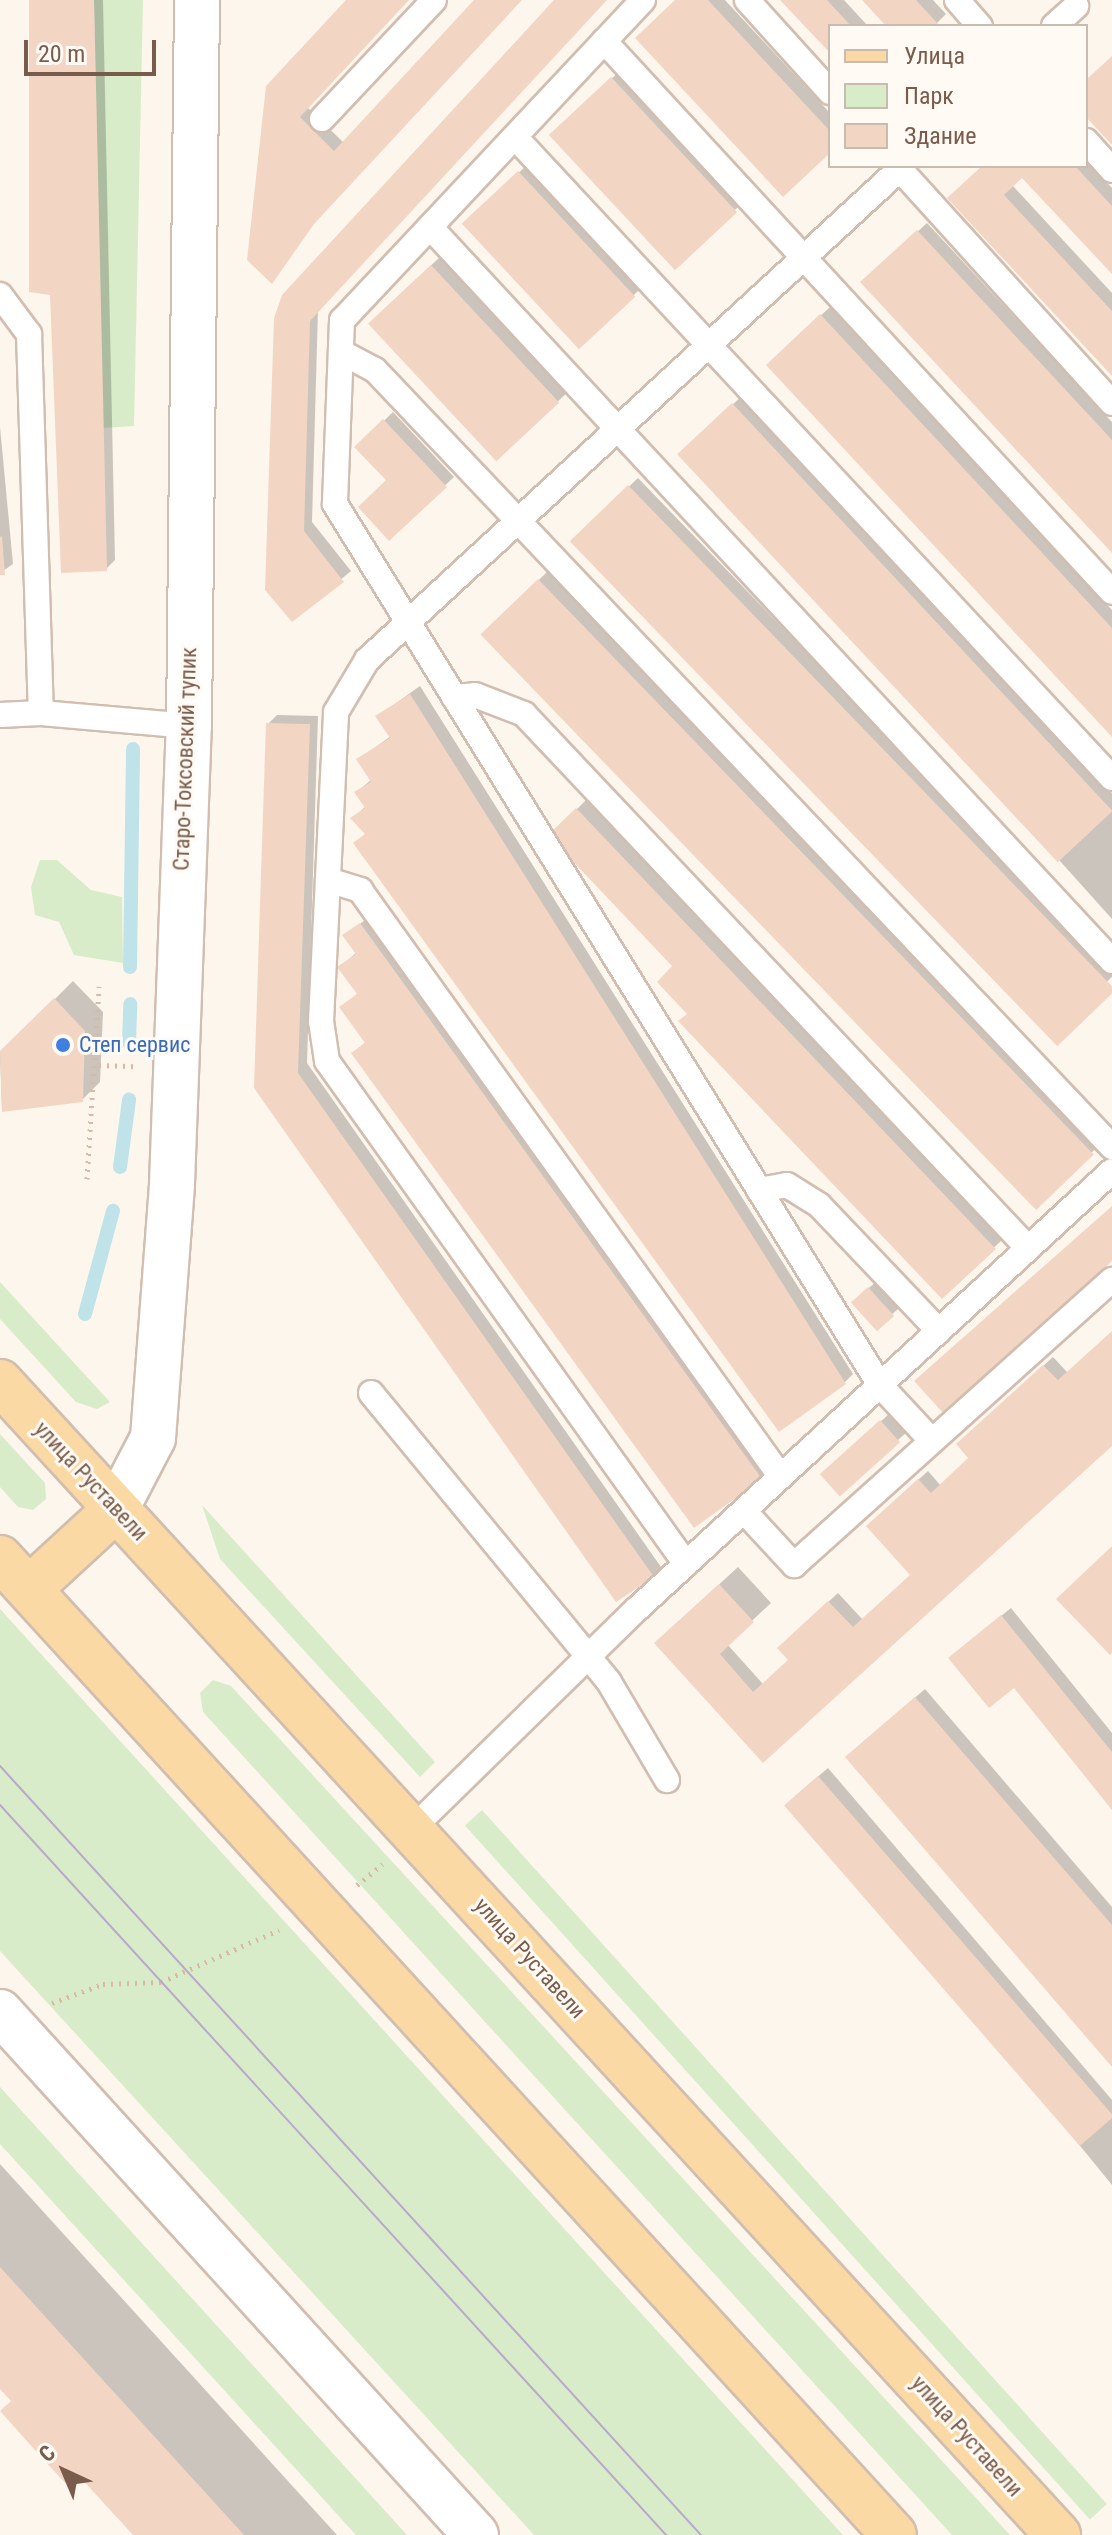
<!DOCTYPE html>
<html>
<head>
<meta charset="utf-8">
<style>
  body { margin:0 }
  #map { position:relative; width:1112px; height:2535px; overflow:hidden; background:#fdf6ec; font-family:"Roboto Condensed",sans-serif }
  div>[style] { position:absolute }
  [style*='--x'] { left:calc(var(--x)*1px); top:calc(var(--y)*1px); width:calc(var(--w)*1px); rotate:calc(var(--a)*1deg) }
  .green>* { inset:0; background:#d8ecc9; transform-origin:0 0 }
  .shadow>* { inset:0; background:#0003; transform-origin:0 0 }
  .stream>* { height:14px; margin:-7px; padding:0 7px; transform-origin:7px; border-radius:7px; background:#bfe3e8 }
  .building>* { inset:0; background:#f3d5c3; transform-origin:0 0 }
  .path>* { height:5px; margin-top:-2.5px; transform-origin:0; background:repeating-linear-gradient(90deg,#d9b8a5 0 2px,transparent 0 8px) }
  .roads { filter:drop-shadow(2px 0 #d1beb0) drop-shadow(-2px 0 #d1beb0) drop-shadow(0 2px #d1beb0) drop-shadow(0 -2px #d1beb0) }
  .service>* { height:24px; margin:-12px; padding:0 12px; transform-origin:12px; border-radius:12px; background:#fff }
  .minor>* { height:44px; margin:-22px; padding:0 22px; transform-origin:22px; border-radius:22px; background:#fff }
  .primary>* { height:44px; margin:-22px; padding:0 22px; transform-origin:22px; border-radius:22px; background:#fbd9a5 }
  .tram>* { height:2px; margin:-1px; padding:0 1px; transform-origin:1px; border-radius:1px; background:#b9a8c9 }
  .dots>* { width:22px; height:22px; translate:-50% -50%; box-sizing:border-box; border:4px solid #fffaf3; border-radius:50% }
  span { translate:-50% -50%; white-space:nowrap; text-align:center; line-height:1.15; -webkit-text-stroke:6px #fffaf3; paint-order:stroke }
  .street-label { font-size:22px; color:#7a5c4d }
  .shop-label { font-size:22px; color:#366cbe }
  .left { translate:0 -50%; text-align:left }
  .legend { position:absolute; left:828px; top:24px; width:260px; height:144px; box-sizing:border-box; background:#fffaf3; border:2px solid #cabbb1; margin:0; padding:10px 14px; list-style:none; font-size:24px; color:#7a5c4d }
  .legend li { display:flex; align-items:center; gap:16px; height:40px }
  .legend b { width:40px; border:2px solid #cabbb1 }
  .north { position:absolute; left:24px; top:2431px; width:80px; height:80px; -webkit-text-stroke:6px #fffaf3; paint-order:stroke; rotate:316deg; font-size:22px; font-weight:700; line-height:32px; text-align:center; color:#7a5c4d }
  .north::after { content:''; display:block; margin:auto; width:28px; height:36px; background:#7a5c4d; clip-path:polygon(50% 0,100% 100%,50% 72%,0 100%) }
  .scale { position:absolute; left:24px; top:40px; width:132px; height:36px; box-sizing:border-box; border:4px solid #7a5c4d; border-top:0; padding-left:10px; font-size:24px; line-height:28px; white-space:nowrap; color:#7a5c4d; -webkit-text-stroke:6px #fffaf3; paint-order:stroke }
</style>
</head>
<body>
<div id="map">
  <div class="green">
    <i style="clip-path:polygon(94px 0,143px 0,134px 426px,103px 428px)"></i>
    <i style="clip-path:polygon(40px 860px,57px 860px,91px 890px,122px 897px,123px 963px,74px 955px,59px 922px,35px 915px,31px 887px)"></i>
    <i style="clip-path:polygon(0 1282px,110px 1402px,97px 1409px,76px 1402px,0 1319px)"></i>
    <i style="clip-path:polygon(0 1434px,45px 1483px,46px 1499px,33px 1510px,18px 1507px,0 1487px)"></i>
    <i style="clip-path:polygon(202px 1505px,435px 1762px,420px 1777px,220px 1559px)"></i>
    <i style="clip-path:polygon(0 1609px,843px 2535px,534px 2535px,0 1951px)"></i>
    <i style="clip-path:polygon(213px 1680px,231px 1686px,1010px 2535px,952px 2535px,203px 1712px,200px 1693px)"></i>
    <i style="left:482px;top:1810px;width:934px;height:23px;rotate:48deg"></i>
    <i style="clip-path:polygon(0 2087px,407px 2535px,356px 2535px,0 2144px)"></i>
  </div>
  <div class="shadow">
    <i style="clip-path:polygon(31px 0,103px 0,115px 560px,106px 569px,52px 294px)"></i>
    <i style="clip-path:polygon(349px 0,407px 0,307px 107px,344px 143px,477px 0,520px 0,322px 212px,272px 281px,268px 87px)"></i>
    <i style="clip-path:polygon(557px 0,605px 0,318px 310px,312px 522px,351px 571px,292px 620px,276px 318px)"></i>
    <i style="clip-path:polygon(677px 0,725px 0,830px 113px,830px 150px)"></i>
    <i style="clip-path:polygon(783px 0,844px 0,868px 26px,830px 26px,830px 51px)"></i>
    <i style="clip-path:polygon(865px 0,933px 0,946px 14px,934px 26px,889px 26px)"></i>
    <i style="left:621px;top:70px;width:180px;height:95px;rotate:47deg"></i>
    <i style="clip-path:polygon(1086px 160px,1112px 188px,1112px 272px,1023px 175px,1012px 185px,1112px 293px,1112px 373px,984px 166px,1086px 166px)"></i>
    <i style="left:528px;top:164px;width:168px;height:87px;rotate:47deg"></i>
    <i style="clip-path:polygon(927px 223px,1112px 422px,1112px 550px,872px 274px)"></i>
    <i style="left:440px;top:257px;width:186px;height:95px;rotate:47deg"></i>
    <i style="clip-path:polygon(830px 307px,1112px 610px,1112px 734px,777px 356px)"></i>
    <i style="clip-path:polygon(742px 396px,1112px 793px,1112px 919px,688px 446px)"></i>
    <i style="clip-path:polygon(393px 412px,454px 477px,389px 538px,389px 480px,357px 447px)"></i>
    <i style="clip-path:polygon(0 427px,13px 564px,0 573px)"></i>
    <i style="left:638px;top:478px;width:688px;height:91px;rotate:46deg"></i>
    <i style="left:548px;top:571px;width:796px;height:91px;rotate:46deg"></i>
    <i style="clip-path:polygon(420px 686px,853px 1374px,844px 1383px,353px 818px,366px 806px,357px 792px,372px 779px,359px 759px,391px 736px,378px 716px)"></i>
    <i style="clip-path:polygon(277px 715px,318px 716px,307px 1063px,661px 1567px,652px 1576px,256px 1087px,268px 724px)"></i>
    <i style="clip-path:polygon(586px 800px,1003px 1239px,942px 1297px,689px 1013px,675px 966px,551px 835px)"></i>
    <i style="clip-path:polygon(370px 916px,770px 1468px,695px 1525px,353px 1053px,367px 1041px,342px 1007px,358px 993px,340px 967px,357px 952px,345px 936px)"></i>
    <i style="clip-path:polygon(73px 981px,103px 1012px,100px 1082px,82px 1100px,2px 1109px,0 1054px)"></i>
    <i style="left:878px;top:1280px;width:35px;height:33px;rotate:49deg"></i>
    <i style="clip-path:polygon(1112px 1332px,1112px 1443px,763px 1760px,675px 1625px,738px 1567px,771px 1603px,727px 1644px,763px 1684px,790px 1660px,788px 1639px,838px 1593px,863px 1620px,913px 1575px,877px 1517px,928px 1471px,941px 1486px,971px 1458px,967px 1435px,1053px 1357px,1068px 1373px)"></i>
    <i style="clip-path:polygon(890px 1413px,907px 1432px,898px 1440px,832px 1466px)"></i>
    <i style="clip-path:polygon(1011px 1608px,1112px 1733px,1112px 1806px,1014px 1685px,960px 1649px)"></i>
    <i style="clip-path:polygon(925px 1689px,1112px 1907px,1112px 2064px,856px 1748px)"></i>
    <i style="clip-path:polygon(828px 1768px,1112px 2100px,1112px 2185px,795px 1796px)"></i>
    <i style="clip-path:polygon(0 2164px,337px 2535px,135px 2535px,0 2386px)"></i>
  </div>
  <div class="stream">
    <i style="--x:130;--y:967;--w:218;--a:-89.2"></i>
    <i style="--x:129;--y:1042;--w:38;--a:-88"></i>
    <i style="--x:120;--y:1167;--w:68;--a:-82.3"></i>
    <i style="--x:85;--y:1314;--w:107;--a:-74.8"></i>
  </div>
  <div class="building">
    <i style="clip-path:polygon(29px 0,94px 0,107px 571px,61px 573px,50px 295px,29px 292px)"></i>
    <i style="clip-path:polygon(346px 0,409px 0,300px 117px,334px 151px,474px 0,522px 0,314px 224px,272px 284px,247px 260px,266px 86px)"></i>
    <i style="clip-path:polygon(554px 0,607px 0,310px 321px,304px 531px,344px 582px,292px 622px,265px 590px,274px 318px,282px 295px)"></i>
    <i style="clip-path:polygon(675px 0,708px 0,830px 131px,830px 153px,783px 197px,635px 38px)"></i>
    <i style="clip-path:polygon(780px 0,827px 0,851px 26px,830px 26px,830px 53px)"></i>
    <i style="clip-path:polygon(862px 0,916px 0,939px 25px,886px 26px)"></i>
    <i style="clip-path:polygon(1112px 56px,1112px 145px,1086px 117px,1086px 80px)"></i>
    <i style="left:611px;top:77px;width:185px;height:85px;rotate:47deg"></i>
    <i style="clip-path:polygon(982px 166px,1075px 166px,1112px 206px,1112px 274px,1022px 178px,1004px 195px,1112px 311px,1112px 376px,947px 198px)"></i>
    <i style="left:518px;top:171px;width:172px;height:77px;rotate:47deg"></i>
    <i style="clip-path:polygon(917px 230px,1112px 440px,1112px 553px,860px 282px)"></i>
    <i style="left:431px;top:265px;width:188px;height:86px;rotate:47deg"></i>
    <i style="clip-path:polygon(820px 314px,1112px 628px,1112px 737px,766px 365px)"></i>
    <i style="left:732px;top:403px;width:558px;height:75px;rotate:47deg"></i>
    <i style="clip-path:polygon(383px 419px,447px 487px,389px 541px,358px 507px,386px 480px,354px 447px)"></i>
    <i style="left:628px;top:485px;width:702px;height:81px;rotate:46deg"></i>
    <i style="clip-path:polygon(2px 536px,5px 575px,0 575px,0 537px)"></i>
    <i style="left:538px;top:579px;width:800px;height:80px;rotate:46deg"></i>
    <i style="clip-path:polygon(410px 694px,846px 1384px,779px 1432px,353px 843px,365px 834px,350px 818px,365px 808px,354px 792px,371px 782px,356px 759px,390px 738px,375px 716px)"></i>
    <i style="clip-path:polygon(266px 723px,310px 724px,298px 1073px,654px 1577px,616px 1602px,254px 1088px)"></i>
    <i style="clip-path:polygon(576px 808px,996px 1249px,942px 1299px,678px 1021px,687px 1014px,657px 982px,672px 966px,548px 835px)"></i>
    <i style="clip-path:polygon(360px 923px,762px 1479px,694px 1528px,351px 1053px,365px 1043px,339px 1007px,357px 994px,337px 967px,356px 954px,342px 935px)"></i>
    <i style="clip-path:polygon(54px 998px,85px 1031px,83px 1102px,2px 1112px,0 1051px)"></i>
    <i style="clip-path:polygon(1112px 1206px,1112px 1261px,945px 1415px,914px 1381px)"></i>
    <i style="left:868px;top:1287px;width:39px;height:23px;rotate:48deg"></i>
    <i style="clip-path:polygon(1112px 1331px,1112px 1446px,763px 1763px,654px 1643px,719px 1584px,754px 1622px,720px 1654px,753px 1692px,788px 1660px,777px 1648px,828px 1601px,853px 1627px,910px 1575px,866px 1526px,918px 1479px,931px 1493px,968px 1458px,956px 1444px,1043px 1365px,1058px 1380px)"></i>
    <i style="left:880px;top:1420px;width:30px;height:81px;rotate:48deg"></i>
    <i style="clip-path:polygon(1112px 1546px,1112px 1653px,1110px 1655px,1056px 1599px)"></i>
    <i style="clip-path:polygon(1001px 1615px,1112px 1752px,1112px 1810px,1014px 1688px,989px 1708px,948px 1658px)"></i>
    <i style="clip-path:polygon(915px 1697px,1112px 1925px,1112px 2067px,845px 1757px)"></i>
    <i style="left:818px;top:1776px;width:451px;height:45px;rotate:49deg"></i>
    <i style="clip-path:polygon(0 2267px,244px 2535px,133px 2535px,79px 2476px,68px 2486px,43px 2459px,0 2411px,11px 2401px,0 2389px)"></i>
  </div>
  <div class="path">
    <i style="--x:99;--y:1065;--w:35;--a:2"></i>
    <i style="--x:87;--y:1179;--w:193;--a:-86.4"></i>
    <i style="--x:357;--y:1885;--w:33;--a:-39"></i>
    <i style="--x:52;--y:2003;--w:54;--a:-20.4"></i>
    <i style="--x:103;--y:1984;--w:58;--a:-2"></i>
    <i style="--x:161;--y:1982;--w:129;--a:-23.8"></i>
  </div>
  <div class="roads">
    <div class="service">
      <i style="--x:643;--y:0;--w:439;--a:133.2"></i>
      <i style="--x:342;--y:320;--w:184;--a:92.2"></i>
      <i style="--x:335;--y:504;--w:1036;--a:58.26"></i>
      <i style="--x:880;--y:1385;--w:76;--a:47.1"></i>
      <i style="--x:747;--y:0;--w:124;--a:47.9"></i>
      <i style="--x:957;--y:0;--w:35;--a:49"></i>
      <i style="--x:1054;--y:26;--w:30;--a:-42"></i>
      <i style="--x:604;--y:41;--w:749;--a:47.33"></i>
      <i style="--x:322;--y:119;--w:163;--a:-46.7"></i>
      <i style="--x:515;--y:137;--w:876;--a:47.04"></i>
      <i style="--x:1086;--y:141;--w:39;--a:48"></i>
      <i style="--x:897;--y:166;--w:320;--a:47.8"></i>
      <i style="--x:430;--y:227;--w:1002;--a:47.1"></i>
      <i style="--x:0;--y:295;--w:49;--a:53.4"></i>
      <i style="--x:29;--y:334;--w:379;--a:88.2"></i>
      <i style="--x:41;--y:713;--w:149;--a:5"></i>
      <i style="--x:341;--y:352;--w:38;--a:28"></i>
      <i style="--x:375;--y:370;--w:1071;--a:46.51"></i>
      <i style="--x:454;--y:697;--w:21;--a:-5"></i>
      <i style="--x:475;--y:695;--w:53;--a:21.2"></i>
      <i style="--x:524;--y:714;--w:734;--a:46.66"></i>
      <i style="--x:0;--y:715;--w:41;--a:-2.8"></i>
      <i style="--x:328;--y:880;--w:34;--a:17"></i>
      <i style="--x:360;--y:890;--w:722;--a:54.35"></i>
      <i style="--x:759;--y:1190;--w:28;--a:-10"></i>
      <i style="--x:787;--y:1185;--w:38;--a:32"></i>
      <i style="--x:819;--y:1205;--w:174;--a:46.4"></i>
      <i style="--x:371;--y:1393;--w:374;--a:50.5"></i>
      <i style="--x:609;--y:1682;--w:114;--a:59.4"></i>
      <i style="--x:744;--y:1511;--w:74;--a:47.2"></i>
      <i style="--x:794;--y:1565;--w:427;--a:-41.9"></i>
      <i style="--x:686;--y:1564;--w:618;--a:-125.52"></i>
      <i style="--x:327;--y:1061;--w:40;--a:-98.5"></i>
      <i style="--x:321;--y:1021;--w:309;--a:-87.2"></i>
      <i style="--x:336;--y:712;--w:61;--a:-59.2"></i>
      <i style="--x:367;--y:660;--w:729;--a:-42.66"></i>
      <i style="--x:412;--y:1829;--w:315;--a:-44.4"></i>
      <i style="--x:637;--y:1609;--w:646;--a:-42.68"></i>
    </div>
    <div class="minor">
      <i style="--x:116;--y:1509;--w:80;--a:-62.5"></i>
      <i style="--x:153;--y:1438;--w:255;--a:-85.7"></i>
      <i style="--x:172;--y:1184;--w:458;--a:-87.9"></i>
      <i style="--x:189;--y:726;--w:726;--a:-89.37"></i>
      <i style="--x:0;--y:2012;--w:707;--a:47.69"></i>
    </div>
    <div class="primary">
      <i style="--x:0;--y:1382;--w:1565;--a:47.46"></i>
      <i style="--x:0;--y:1558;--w:1324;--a:47.54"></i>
      <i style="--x:29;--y:1589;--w:118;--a:-42.6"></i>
    </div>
  </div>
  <div class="tram">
    <i style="--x:0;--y:1766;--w:1041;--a:47.65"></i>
    <i style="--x:0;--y:1805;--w:988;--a:47.62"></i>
  </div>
  <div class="dots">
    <i style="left:63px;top:1045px;background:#3f7fe0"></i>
  </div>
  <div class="street-label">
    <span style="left:185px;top:759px;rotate:-88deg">Старо-Токсовский тупик</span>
    <span style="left:91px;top:1481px;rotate:47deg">улица Руставели</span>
    <span style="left:530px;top:1958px;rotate:48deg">улица Руставели</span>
    <span style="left:967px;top:2436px;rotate:48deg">улица Руставели</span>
  </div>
  <div class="shop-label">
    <span class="left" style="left:79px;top:1045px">Степ сервис</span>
  </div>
  <ul class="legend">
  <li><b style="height:10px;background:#fbd9a5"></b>Улица</li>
  <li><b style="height:22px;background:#d8ecc9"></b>Парк</li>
  <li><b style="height:22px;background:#f3d5c3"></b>Здание</li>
  </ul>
  <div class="north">С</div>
  <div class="scale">20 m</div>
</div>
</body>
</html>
